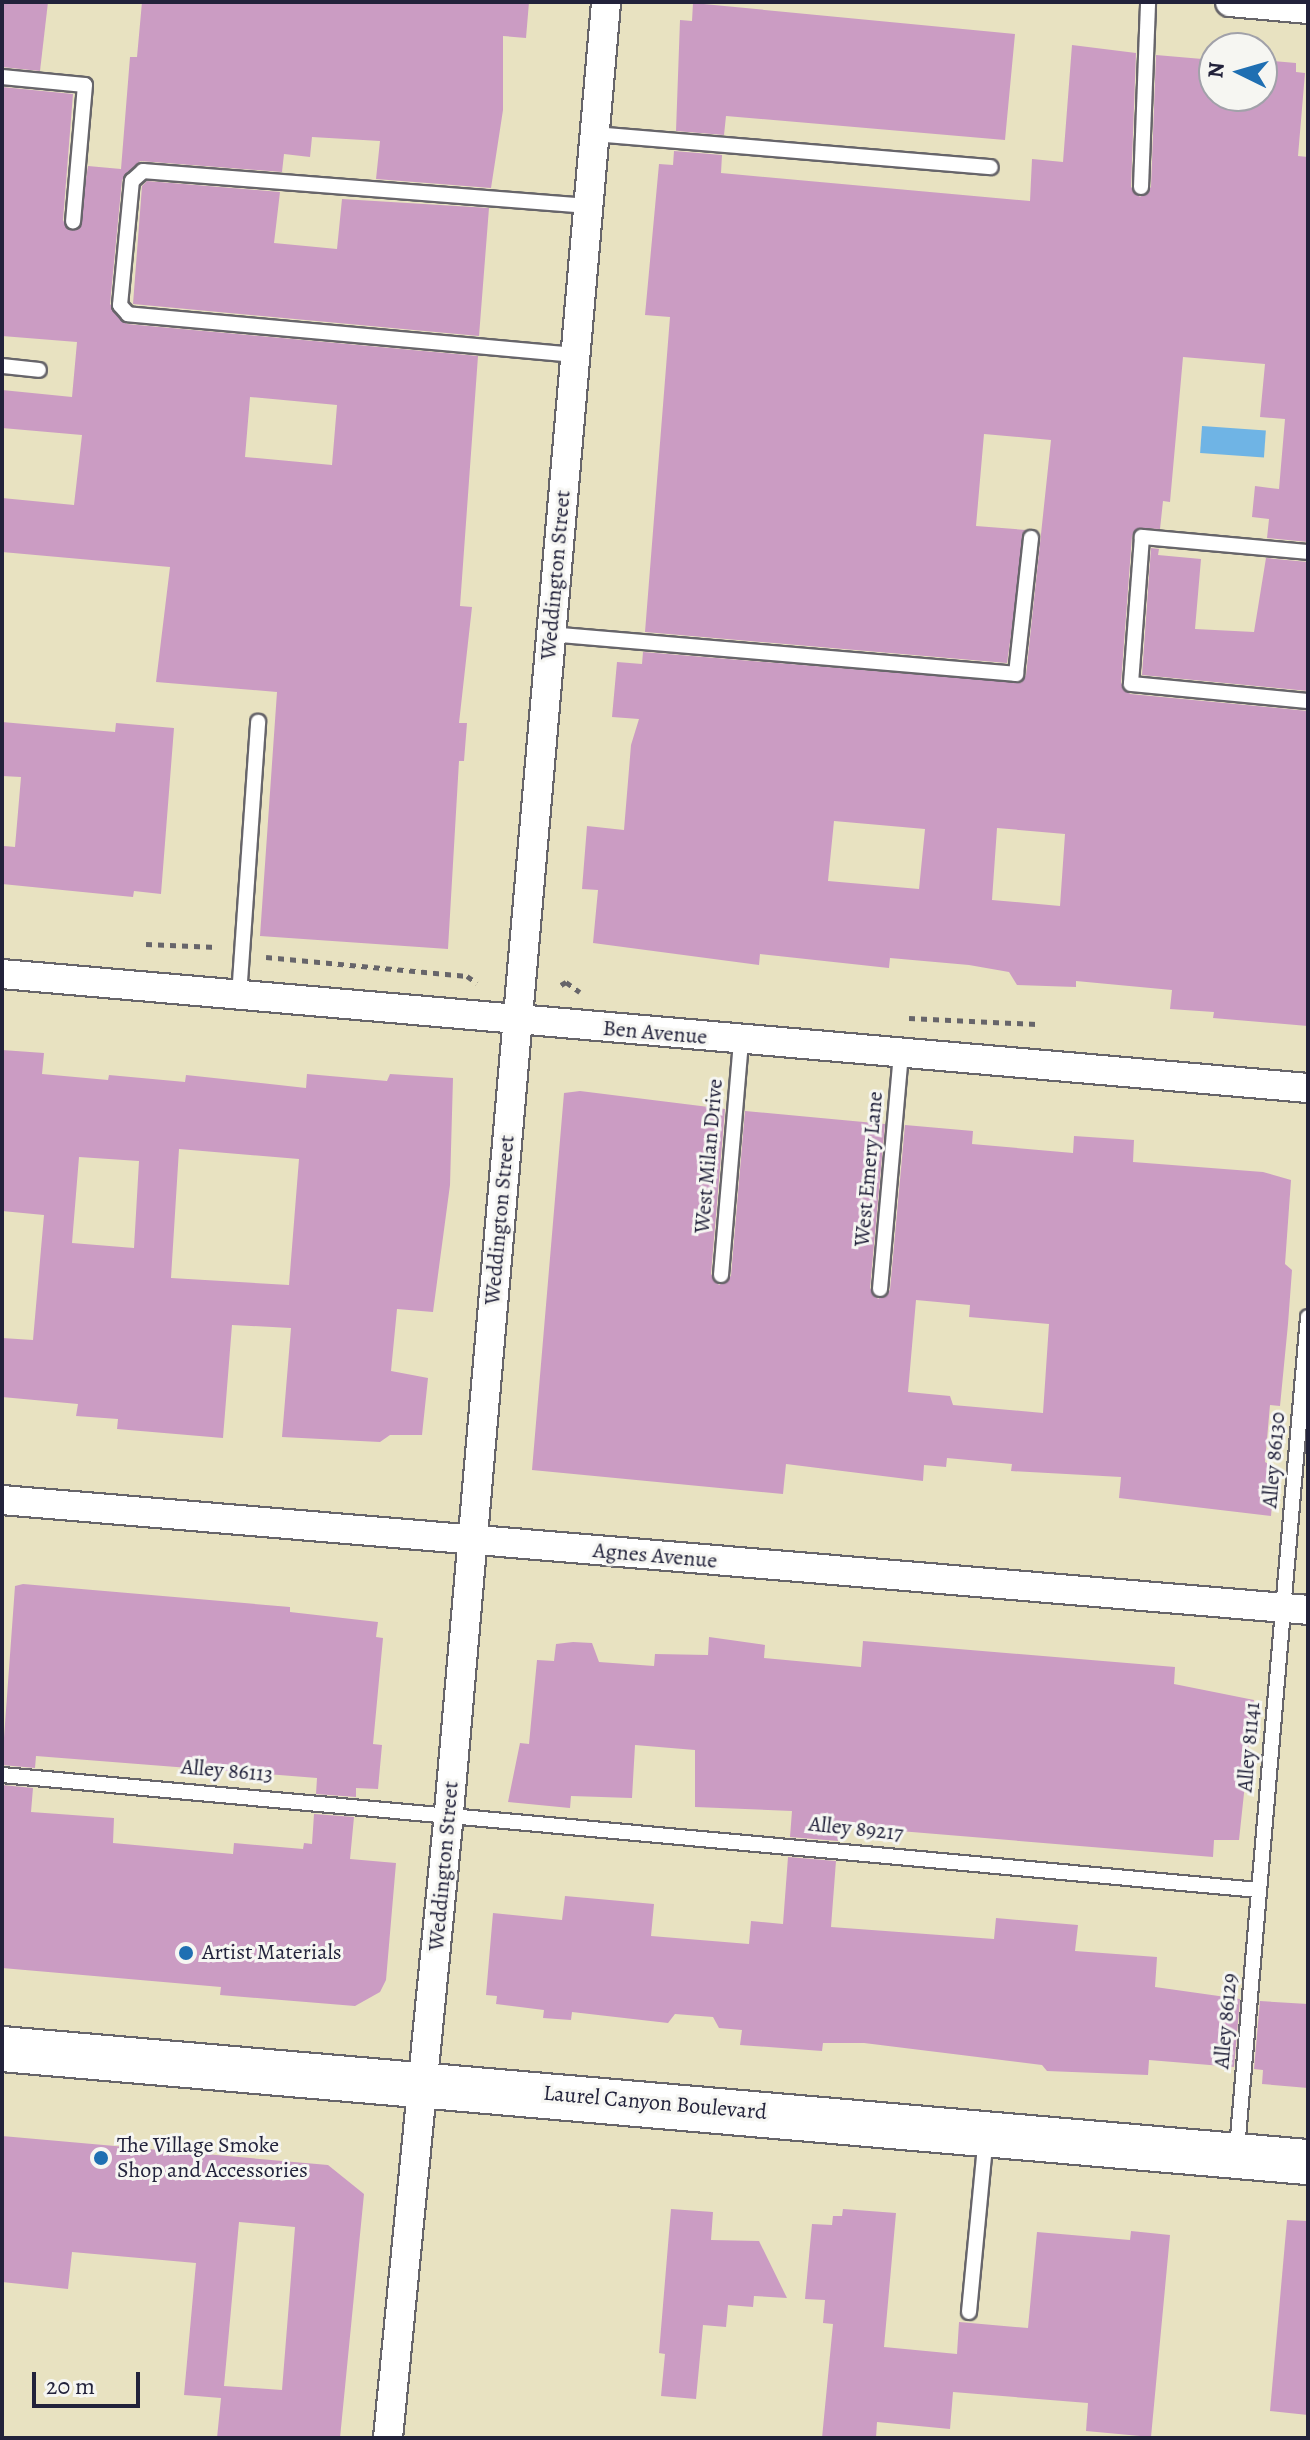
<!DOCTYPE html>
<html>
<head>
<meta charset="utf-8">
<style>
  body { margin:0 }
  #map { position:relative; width:1310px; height:2440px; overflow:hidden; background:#e8e2c1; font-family:Alegreya,serif }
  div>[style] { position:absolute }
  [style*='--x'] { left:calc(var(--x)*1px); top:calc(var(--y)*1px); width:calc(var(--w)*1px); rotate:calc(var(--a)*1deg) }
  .water>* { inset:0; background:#6fb4e5; transform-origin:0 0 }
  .building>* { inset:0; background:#cb9cc3 }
  .path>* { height:5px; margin-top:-2.5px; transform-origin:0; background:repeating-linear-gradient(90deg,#67656a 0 6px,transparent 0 12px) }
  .roads { filter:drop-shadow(2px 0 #67656a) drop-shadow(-2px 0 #67656a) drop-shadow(0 2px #67656a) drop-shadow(0 -2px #67656a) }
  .service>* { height:14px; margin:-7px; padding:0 7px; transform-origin:7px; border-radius:7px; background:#fff }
  .minor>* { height:28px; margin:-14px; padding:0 14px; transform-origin:14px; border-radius:14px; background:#fff }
  .primary>* { height:44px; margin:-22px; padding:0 22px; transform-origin:22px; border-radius:22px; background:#fff }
  .dots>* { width:22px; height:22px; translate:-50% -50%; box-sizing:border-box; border:4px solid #f6f6f2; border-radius:50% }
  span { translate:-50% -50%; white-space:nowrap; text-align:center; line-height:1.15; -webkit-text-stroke:6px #f6f6f2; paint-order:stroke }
  .street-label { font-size:22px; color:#22223b }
  .poi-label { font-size:22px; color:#22223b }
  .left { translate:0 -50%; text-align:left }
  .frame { position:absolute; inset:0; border:4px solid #22223b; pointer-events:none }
  .north { position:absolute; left:1198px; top:32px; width:80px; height:80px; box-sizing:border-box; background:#f6f6f2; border:2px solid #a1a1a9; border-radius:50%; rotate:275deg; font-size:22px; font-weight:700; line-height:32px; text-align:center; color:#22223b }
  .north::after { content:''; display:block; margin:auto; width:28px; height:36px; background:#1f6fb2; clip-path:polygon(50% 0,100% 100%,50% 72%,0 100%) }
  .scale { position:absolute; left:32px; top:2372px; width:108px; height:36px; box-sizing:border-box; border:4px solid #22223b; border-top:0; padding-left:10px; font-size:24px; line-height:28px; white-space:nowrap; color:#22223b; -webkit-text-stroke:6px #f6f6f2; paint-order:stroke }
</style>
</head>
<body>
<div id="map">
  <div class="water">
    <i style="left:1202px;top:426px;width:64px;height:27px;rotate:4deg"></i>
  </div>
  <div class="building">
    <i style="clip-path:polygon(2px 2px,48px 2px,40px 71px,2px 67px)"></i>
    <i style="clip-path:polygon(evenodd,142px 2px,529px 2px,526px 38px,503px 36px,503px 110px,491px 188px,376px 179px,380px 141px,312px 137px,310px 157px,284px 154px,282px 172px,140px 161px,122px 180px,110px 304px,127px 324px,478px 356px,460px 606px,472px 607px,459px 723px,467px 723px,464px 761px,459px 761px,448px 949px,260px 936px,277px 692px,156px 682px,170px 567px,2px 552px,2px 498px,74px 505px,82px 435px,2px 428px,2px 390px,72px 397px,77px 342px,2px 336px,2px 87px,73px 94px,63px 220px,68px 230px,78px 230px,88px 166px,121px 169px,130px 57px,137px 57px,142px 2px,250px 397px,337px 405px,332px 465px,245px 457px,250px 397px)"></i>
    <i style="clip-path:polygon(693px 3px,1015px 34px,1005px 140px,726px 116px,724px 135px,676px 131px,680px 20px,692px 21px)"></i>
    <i style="clip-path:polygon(evenodd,1072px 45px,1136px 53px,1131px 187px,1140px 197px,1151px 187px,1156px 55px,1214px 60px,1214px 96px,1262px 96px,1262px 60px,1296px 63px,1296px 72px,1305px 73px,1298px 156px,1308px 157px,1308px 542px,1267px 538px,1269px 519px,1252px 517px,1255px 486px,1279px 489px,1285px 419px,1260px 417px,1265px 364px,1183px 357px,1170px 502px,1163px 501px,1160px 529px,1138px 528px,1132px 536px,1121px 683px,1130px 694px,1308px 711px,1308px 1026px,1213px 1018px,1214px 1012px,1170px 1009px,1172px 990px,1076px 981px,1076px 987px,1017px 985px,1009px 972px,969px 965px,890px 958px,889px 968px,760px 954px,759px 965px,593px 943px,598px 890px,582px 889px,587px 826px,624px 830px,631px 745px,639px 719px,612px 717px,617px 662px,642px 664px,643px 652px,1021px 683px,1026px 675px,1051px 440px,984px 434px,976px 526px,1026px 530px,1007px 663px,645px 632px,670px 317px,645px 315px,659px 164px,673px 165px,674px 151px,722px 155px,721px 173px,1030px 201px,1032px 159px,1063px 162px,1072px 45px,834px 821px,925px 829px,919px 889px,828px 881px,834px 821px,1072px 45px,997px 828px,1065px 834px,1060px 906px,992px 900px,997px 828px)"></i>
    <i style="clip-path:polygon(147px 181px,280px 192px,274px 243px,337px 249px,342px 199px,489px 208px,479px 336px,133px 304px,142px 186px)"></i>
    <i style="clip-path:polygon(1151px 548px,1159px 549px,1158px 555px,1201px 559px,1195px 629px,1254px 632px,1266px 558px,1308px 562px,1308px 691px,1142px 675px)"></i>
    <i style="clip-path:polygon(2px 722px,115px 732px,116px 723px,174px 728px,161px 894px,134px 891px,133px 897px,2px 884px,4px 846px,15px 847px,21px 777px,2px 776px)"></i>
    <i style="clip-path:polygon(evenodd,2px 1050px,44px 1053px,42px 1074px,108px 1080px,109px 1075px,185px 1082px,186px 1075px,306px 1088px,307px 1074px,387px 1081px,390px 1074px,453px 1078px,450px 1185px,433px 1312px,397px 1309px,391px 1371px,428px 1378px,422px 1435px,390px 1435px,380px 1442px,282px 1437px,291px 1328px,232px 1325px,223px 1438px,117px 1429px,118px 1419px,76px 1416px,78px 1404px,2px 1397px,2px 1338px,33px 1340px,44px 1215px,2px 1211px,2px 1050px,179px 1149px,299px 1159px,289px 1285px,171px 1278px,179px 1149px,2px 1050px,79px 1157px,139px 1161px,134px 1248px,72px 1243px,79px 1157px)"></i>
    <i style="clip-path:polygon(evenodd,580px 1091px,725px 1109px,711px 1274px,719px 1285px,731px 1276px,745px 1111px,885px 1124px,870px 1288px,878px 1299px,890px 1290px,905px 1125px,973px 1131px,972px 1144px,1073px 1153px,1074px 1136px,1134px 1140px,1133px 1162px,1263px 1172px,1291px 1180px,1285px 1264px,1292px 1270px,1288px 1324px,1280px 1406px,1270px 1405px,1265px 1462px,1275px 1468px,1271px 1516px,1119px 1498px,1121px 1477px,1011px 1471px,1012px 1464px,947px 1458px,946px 1467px,924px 1465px,923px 1481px,786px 1464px,783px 1494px,532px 1470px,564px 1093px,580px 1091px,916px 1300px,970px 1305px,969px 1317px,1049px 1324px,1043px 1413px,953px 1405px,950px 1396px,908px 1392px,916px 1300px)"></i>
    <i style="clip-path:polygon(23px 1584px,290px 1607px,290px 1612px,378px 1622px,376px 1637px,383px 1638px,373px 1744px,382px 1745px,378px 1789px,356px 1788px,356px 1797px,316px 1794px,317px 1778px,36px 1756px,35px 1768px,2px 1765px,15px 1586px)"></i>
    <i style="clip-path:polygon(709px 1637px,765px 1645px,764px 1658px,861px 1667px,863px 1641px,1175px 1667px,1174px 1684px,1254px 1700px,1239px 1840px,1214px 1840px,1213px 1857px,839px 1826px,838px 1841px,790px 1837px,792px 1811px,695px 1807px,695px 1750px,635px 1745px,632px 1798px,571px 1796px,570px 1808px,508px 1802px,520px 1743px,529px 1744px,537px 1660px,554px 1661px,556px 1644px,573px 1642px,592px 1643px,599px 1662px,654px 1666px,655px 1654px,708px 1655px)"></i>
    <i style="clip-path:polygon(2px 1785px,33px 1788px,31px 1812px,114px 1818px,113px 1843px,233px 1854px,234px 1843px,303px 1849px,304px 1843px,312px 1844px,314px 1814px,354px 1817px,350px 1859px,396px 1863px,386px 1980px,380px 1992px,355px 2006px,220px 1995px,221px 1987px,2px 1968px)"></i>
    <i style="clip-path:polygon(788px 1857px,836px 1861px,831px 1927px,994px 1939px,996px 1918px,1078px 1925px,1075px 1951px,1157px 1957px,1155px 1987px,1240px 1999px,1234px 2067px,1149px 2060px,1148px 2075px,1047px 2071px,1042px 2065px,864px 2043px,823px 2043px,822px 2051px,740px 2045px,742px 2030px,719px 2028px,713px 2017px,675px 2014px,668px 2023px,572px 2012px,571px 2020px,543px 2018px,544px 2010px,496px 2004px,497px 1996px,486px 1995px,493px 1913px,562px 1920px,565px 1896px,654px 1904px,651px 1936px,749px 1944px,751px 1921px,783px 1924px)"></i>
    <i style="clip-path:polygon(1260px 2001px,1308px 2004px,1308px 2088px,1262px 2084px,1263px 2070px,1254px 2069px)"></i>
    <i style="clip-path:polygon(evenodd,2px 2136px,328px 2165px,364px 2194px,340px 2438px,217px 2438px,221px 2398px,184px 2395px,196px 2263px,72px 2252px,68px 2289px,2px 2282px,2px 2136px,239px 2222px,295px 2227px,282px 2390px,224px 2386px,239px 2222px)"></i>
    <i style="clip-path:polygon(671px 2209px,713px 2212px,711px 2240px,759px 2241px,787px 2298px,754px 2296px,753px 2307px,728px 2305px,726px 2327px,703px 2325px,696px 2399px,661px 2396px,665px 2354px,659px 2353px)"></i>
    <i style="clip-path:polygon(843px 2209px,896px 2213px,884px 2347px,957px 2354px,959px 2322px,1028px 2328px,1037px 2232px,1130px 2240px,1131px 2231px,1170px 2235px,1151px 2437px,1086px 2431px,1088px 2403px,953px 2392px,950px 2429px,877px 2422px,876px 2438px,822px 2438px,833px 2324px,823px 2323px,825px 2300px,805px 2299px,812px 2224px,832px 2225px,833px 2216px,842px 2216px)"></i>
    <i style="clip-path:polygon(1287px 2220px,1308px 2221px,1308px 2415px,1270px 2411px)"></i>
  </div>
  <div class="path">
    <i style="--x:146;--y:944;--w:71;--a:2.4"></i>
    <i style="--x:266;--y:957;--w:202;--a:5.4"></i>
    <i style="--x:467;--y:976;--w:12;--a:35"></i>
    <i style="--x:561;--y:985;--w:6;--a:-31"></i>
    <i style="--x:566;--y:982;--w:17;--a:36"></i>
    <i style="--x:909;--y:1018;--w:128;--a:2.7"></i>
  </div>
  <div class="roads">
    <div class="service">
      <i style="--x:2;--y:77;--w:83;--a:5.5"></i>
      <i style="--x:85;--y:85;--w:137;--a:95"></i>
      <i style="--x:595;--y:134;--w:397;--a:4.8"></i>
      <i style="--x:1141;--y:187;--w:185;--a:-87.8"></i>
      <i style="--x:575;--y:355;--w:449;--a:-174.8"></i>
      <i style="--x:128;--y:314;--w:12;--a:-132"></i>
      <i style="--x:120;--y:305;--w:125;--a:-84.5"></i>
      <i style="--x:132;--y:181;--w:15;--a:-42"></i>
      <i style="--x:143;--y:171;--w:446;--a:4.5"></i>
      <i style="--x:2;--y:366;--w:37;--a:6"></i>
      <i style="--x:1308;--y:552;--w:167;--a:-174.8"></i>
      <i style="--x:1142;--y:537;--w:147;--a:94.3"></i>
      <i style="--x:1131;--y:684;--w:178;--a:5.5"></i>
      <i style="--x:550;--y:634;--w:468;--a:4.9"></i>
      <i style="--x:1016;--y:674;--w:137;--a:-83.7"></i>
      <i style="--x:239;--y:996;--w:275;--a:-86"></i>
      <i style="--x:721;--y:1275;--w:236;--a:-85.1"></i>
      <i style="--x:880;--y:1289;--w:237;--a:-84.9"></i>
      <i style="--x:2;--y:1775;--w:1262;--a:5.23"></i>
      <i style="--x:1237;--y:2149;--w:835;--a:-85.12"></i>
      <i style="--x:969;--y:2312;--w:176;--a:-84.5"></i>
    </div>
    <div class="minor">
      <i style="--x:1230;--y:2;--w:78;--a:5.1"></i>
      <i style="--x:2;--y:974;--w:1311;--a:4.99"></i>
      <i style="--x:2;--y:1500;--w:1311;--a:4.81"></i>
      <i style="--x:388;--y:2438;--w:629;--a:-84.43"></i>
      <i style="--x:449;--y:1812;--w:1817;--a:-85.04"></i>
    </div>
    <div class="primary">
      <i style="--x:2;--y:2049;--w:1311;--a:4.95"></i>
    </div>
  </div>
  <div class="dots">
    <i style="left:186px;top:1953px;background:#1f6fb2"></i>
    <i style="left:101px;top:2158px;background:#1f6fb2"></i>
  </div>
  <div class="street-label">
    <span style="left:556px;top:575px;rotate:-85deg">Weddington Street</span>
    <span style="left:655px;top:1033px;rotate:5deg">Ben Avenue</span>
    <span style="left:709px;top:1156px;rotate:-85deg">West Milan Drive</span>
    <span style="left:869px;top:1169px;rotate:-85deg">West Emery Lane</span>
    <span style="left:500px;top:1220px;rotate:-85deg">Weddington Street</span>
    <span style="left:1274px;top:1460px;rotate:-85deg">Alley 86130</span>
    <span style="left:655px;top:1556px;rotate:5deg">Agnes Avenue</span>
    <span style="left:1249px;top:1747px;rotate:-85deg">Alley 81141</span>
    <span style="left:227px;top:1771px;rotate:5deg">Alley 86113</span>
    <span style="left:856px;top:1829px;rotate:6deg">Alley 89217</span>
    <span style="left:444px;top:1866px;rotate:-85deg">Weddington Street</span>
    <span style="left:1226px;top:2021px;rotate:-85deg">Alley 86129</span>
    <span style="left:655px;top:2103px;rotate:5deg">Laurel Canyon Boulevard</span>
  </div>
  <div class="poi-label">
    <span class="left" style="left:202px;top:1953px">Artist Materials</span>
    <span class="left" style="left:117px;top:2158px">The Village Smoke<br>Shop and Accessories</span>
  </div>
  <div class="frame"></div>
  <div class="north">N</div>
  <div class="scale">20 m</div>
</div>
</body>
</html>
